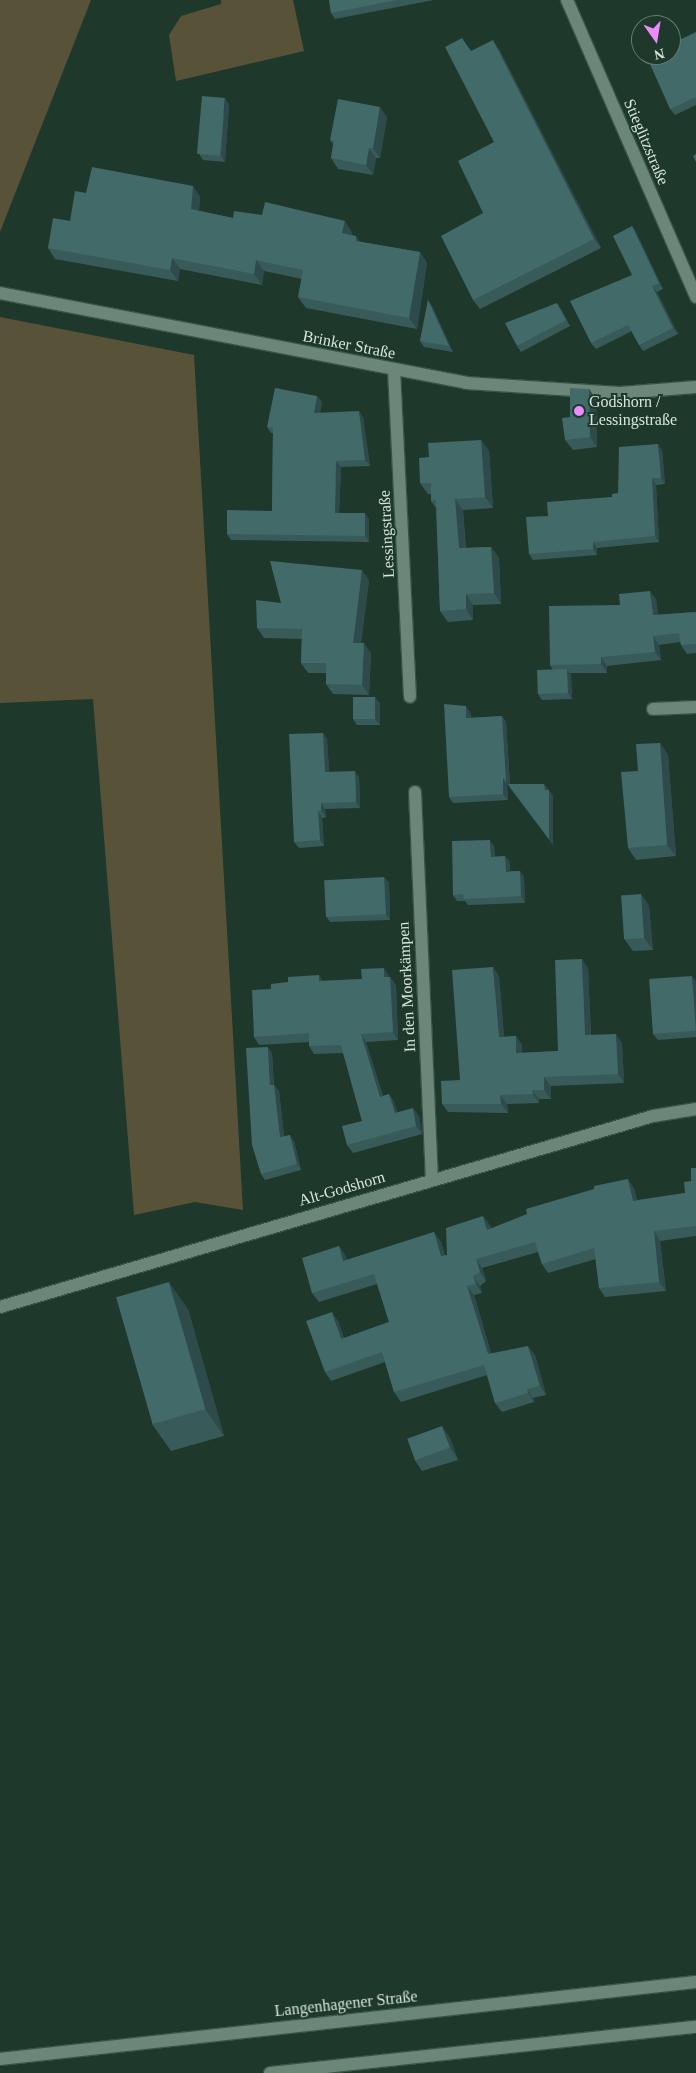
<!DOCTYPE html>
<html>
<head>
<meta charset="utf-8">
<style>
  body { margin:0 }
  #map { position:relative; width:696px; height:2073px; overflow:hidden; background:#1e382b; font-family:Georgia,serif }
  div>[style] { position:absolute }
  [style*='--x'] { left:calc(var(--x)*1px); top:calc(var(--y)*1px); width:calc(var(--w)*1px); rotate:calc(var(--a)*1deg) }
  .green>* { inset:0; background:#585338 }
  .roads { filter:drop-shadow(1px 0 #3b5248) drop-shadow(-1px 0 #3b5248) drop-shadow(0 1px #3b5248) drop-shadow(0 -1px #3b5248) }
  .minor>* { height:12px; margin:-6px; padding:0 6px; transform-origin:6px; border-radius:6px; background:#6b8778 }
  .secondary>* { height:12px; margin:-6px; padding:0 6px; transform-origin:6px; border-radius:6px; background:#6b8778 }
  .wall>* { inset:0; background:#385b5a }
  .shaded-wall>* { inset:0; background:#2e4a4a }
  .building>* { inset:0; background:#416a69; transform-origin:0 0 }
  .dots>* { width:14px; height:14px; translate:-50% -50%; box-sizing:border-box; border:2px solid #1e382b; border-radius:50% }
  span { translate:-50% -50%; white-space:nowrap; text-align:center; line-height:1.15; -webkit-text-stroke:4px #1e382b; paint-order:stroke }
  .street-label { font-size:16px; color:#d6e5dd }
  .poi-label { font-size:16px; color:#d6e5dd }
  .left { translate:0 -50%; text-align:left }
  .north { position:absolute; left:631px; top:15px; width:50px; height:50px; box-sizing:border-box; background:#1e382b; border:1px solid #687d72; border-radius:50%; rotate:167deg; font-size:14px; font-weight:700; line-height:20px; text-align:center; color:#d6e5dd }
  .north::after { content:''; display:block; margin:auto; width:18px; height:22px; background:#ec8cfb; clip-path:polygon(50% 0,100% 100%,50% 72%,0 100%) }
</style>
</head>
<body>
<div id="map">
  <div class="green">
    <i style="clip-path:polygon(0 0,91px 0,0 232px)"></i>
    <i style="clip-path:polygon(221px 0,293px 0,304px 51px,176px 81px,169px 35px,181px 16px,221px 4px)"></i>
    <i style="clip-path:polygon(0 317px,194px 355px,243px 1210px,195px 1202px,134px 1215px,93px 699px,0 703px)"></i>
  </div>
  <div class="roads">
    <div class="minor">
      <i style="--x:567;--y:0;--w:324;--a:66.5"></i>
      <i style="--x:0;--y:293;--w:475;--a:10.9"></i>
      <i style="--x:466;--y:383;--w:154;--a:3.7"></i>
      <i style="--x:620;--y:393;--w:76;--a:-4.5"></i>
      <i style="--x:394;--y:370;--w:327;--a:87.2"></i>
      <i style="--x:653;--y:709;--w:43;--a:-2.7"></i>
      <i style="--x:415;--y:792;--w:388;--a:87.5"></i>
      <i style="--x:0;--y:1307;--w:680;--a:-16.3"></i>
      <i style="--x:653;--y:1116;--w:44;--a:-9.2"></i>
    </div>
    <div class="secondary">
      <i style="--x:0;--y:2059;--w:700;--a:-6.31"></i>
      <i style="--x:270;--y:2073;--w:428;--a:-6.2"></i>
    </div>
  </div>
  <div class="wall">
    <i style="clip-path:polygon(329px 0,434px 0,335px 19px,331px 13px)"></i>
    <i style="clip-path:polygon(696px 32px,696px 105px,675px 115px,670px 109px)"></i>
    <i style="clip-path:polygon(499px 49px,601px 248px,480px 309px,473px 300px,494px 142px,471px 51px)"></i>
    <i style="clip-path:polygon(229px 104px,225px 162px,203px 160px,199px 154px)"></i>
    <i style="clip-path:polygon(387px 117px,380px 158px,376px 158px,373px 175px,338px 169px,331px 158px,333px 144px,330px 140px)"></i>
    <i style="clip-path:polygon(193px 186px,200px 197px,199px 211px,233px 218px,352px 232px,351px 235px,361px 242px,420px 252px,427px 263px,417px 329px,306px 308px,298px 297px,302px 279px,264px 271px,262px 285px,180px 269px,178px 281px,55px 259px,48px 248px,70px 221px,86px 193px)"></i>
    <i style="clip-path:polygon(632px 226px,636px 232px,663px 289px,657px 292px,678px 334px,643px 351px,639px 345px,632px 331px,596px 349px,591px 343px,632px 275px)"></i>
    <i style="clip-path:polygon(428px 300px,432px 306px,453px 352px,424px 347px,420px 341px)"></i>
    <i style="clip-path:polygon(561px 309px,570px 326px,521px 352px,517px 346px)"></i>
    <i style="clip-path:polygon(589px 389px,596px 400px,597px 447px,573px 450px,565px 440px,570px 417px)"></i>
    <i style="clip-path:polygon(317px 396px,322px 402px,320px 413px,363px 417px,370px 466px,341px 467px,339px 513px,369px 519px,369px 542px,231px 540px,227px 534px,272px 511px,273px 433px,271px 433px,267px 427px)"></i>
    <i style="clip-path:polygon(481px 440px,489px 451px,493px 508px,463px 510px,466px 548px,491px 547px,499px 558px,501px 604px,473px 605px,473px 620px,448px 622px,440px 611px,436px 508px,431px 501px,431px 494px,428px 494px,420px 483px,429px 457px)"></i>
    <i style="clip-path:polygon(662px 450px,665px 484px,656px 485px,659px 542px,597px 548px,597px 555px,533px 560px,529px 554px,548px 516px,612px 497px,618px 493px)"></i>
    <i style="clip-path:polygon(369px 580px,361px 643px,371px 653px,369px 695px,333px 694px,326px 684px,326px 673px,308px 673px,301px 663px,302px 639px,264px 638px,257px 628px,281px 603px)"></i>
    <i style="clip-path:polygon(656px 599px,658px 615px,696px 612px,696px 653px,687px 654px,681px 645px,680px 642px,659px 645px,661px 660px,607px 666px,607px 673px,570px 673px,571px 675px,572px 699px,542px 700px,538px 694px,553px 670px,550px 665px,620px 605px)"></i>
    <i style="clip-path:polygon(380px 703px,380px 725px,357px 725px,353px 719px)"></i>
    <i style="clip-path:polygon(470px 712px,471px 718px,502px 716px,506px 722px,510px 784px,544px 784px,553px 796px,553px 845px,507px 784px,508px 800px,453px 803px,449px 797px)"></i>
    <i style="clip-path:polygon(323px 733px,327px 739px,329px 772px,359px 777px,360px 808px,325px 809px,326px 817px,322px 818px,324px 846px,299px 848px,294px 842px)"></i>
    <i style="clip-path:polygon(660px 743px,668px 755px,676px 856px,636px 860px,628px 848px,638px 771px)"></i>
    <i style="clip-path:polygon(494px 846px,495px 857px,505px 856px,510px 862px,510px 871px,520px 871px,524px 877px,525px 903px,468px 905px,465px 901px,457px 901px,453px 895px)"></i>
    <i style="clip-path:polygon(384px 877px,389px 883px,390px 920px,330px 922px,326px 916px)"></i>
    <i style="clip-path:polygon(641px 894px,649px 906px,653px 950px,633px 951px,625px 940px)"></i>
    <i style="clip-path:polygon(588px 968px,591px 1035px,622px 1043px,624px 1083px,551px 1086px,551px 1099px,539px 1099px,539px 1103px,507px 1104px,508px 1113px,448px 1112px,442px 1104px,460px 1080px,499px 976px,504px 1037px,516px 1036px,522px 1045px,522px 1053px,558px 1051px)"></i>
    <i style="clip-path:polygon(389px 976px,389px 977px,390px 977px,396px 985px,398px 1040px,366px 1042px,383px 1096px,389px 1094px,394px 1102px,397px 1112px,419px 1116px,422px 1134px,353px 1153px,347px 1145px,362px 1121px,343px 1053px,314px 1054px,309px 1046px,309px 1042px,259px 1045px,254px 1037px,271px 989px,323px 981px,362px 979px)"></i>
    <i style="clip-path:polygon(696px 981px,696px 1037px,658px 1040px,653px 1034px)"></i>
    <i style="clip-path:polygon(272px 1053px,274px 1085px,279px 1091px,284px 1136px,294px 1141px,301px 1170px,265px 1180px,261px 1174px)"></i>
    <i style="clip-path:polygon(696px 1168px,696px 1236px,660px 1241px,666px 1291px,605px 1297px,599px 1288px,596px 1259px,548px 1273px,542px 1264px,538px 1252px,482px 1268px,486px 1281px,480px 1286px,482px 1293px,474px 1295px,491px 1353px,535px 1355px,546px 1395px,533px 1398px,534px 1402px,502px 1412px,495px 1403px,487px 1375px,401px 1402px,394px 1392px,385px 1362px,331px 1381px,325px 1372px,338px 1321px,344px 1338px,389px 1322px,377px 1284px,319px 1302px,312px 1293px,339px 1246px,345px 1255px,347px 1260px,434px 1232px,441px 1242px,445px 1255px,447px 1255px,490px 1225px,491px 1229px,634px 1188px,637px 1200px,685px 1193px,691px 1181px)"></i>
    <i style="clip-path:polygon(188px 1309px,224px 1436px,171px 1451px,152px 1424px)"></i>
    <i style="clip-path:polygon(450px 1438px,458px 1460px,422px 1471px,414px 1459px)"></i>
  </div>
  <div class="shaded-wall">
    <i style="clip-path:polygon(493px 40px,499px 49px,601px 248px,594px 239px)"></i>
    <i style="clip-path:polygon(225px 98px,229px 104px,225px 162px,221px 156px)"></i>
    <i style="clip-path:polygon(380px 107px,387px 117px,380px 158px,373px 148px)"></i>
    <i style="clip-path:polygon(369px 148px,376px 158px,373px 175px,366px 165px)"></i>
    <i style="clip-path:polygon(193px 186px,200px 197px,198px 220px,191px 209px)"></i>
    <i style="clip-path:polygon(345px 221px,352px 232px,350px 244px,342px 233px)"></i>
    <i style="clip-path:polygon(632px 226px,636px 232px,663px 289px,659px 283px)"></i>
    <i style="clip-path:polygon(356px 236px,364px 247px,356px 241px)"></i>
    <i style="clip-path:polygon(420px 252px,427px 263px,417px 329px,409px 318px)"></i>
    <i style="clip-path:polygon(172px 258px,180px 269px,178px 281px,170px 270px)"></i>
    <i style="clip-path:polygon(256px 260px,264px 271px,262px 285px,254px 274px)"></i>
    <i style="clip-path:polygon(652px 286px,657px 292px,678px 334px,673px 328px)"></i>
    <i style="clip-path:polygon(428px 300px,432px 306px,453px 352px,449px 346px)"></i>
    <i style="clip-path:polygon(557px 303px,561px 309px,570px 326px,566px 320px)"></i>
    <i style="clip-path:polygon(589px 389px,596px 400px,597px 447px,590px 437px)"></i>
    <i style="clip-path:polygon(317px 396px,322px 402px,318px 419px,314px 413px)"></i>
    <i style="clip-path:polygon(359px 411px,363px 417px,370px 466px,365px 460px)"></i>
    <i style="clip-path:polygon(481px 440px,489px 451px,493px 508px,485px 497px)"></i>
    <i style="clip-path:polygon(658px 444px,662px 450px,665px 484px,661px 478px)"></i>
    <i style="clip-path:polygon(336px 461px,341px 467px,339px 519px,335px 513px)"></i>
    <i style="clip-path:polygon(652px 478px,656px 485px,659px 542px,655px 536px)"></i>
    <i style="clip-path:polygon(455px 499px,463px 510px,466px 559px,459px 548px)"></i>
    <i style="clip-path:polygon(365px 513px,369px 519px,369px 542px,365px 536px)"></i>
    <i style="clip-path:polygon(593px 542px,597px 548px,597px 555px,593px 549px)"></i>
    <i style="clip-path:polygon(491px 547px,499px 558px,501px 604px,494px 593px)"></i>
    <i style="clip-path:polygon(362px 570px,369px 580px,360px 653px,353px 643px)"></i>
    <i style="clip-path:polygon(650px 591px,656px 599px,659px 624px,653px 615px)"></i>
    <i style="clip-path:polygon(466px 594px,473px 605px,473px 620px,466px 609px)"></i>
    <i style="clip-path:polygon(653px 636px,659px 645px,661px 660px,655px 652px)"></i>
    <i style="clip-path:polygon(364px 643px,371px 653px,369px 695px,362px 685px)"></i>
    <i style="clip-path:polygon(601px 657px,607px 666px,607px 673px,601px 664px)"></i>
    <i style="clip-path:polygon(567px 669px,571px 675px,572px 699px,568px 693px)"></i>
    <i style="clip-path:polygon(375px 697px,380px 703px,380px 725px,375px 719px)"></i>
    <i style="clip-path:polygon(466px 706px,470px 712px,471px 724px,466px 718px)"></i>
    <i style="clip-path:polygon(502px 716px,506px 722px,510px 788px,506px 782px)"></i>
    <i style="clip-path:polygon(323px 733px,327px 739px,330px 779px,325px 772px)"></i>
    <i style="clip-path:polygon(660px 743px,668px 755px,676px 856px,667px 845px)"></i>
    <i style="clip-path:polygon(355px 771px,359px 777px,360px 808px,356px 802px)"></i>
    <i style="clip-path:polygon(503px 778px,507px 784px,508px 800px,503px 794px)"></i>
    <i style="clip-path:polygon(544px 784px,553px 796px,553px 845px,549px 839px)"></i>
    <i style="clip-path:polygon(321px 803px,325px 809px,326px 817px,321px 811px)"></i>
    <i style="clip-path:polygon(318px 811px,322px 818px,324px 846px,320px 840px)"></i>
    <i style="clip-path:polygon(490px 840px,494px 846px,495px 863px,491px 857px)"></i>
    <i style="clip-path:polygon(505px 856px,510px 862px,510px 878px,506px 872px)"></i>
    <i style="clip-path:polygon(520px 871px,524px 877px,525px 903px,521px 896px)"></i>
    <i style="clip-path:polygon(384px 877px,389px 883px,390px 920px,386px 914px)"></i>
    <i style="clip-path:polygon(641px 894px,649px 906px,653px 950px,644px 938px)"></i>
    <i style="clip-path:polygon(582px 959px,588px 968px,591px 1044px,585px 1035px)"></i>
    <i style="clip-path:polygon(493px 967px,499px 976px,505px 1046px,499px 1037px)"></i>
    <i style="clip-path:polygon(384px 968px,389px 976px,390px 985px,384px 977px)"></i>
    <i style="clip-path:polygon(319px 975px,324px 982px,319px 981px)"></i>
    <i style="clip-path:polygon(692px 976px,696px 981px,696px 1029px)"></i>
    <i style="clip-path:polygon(390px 977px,396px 985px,398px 1040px,393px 1032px)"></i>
    <i style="clip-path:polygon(361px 1034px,366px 1042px,385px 1105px,380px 1097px)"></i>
    <i style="clip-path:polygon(616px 1034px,622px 1043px,624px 1083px,618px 1074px)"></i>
    <i style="clip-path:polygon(516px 1036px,522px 1045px,522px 1062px,516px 1053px)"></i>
    <i style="clip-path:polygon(268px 1047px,272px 1053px,274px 1091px,270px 1085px)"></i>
    <i style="clip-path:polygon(544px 1077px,551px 1086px,551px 1099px,544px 1090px)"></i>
    <i style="clip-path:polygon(274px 1085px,279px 1091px,285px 1143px,280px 1137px)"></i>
    <i style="clip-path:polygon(532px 1090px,539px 1099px,539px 1103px,533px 1094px)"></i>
    <i style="clip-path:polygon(389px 1094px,394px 1102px,400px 1120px,395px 1113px)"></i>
    <i style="clip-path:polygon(500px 1095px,507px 1104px,508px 1113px,501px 1104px)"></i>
    <i style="clip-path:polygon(413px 1108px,419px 1116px,422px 1134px,416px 1126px)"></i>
    <i style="clip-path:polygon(290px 1135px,294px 1141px,301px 1170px,297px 1164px)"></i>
    <i style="clip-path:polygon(628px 1179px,634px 1188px,639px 1210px,633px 1201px)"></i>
    <i style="clip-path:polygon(483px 1216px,490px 1225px,494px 1239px,487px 1230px)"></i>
    <i style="clip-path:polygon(654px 1231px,660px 1241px,666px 1291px,659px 1282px)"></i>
    <i style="clip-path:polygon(434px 1232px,441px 1242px,447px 1265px,441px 1256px)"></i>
    <i style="clip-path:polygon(339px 1246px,345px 1255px,350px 1270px,343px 1261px)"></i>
    <i style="clip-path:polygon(476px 1259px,482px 1268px,486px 1281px,480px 1272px)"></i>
    <i style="clip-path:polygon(473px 1276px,480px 1286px,482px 1293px,476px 1284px)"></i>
    <i style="clip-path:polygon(169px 1282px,188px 1309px,224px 1436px,205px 1409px)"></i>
    <i style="clip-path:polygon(467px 1286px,474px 1295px,494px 1363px,488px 1354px)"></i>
    <i style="clip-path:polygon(332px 1312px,338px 1321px,347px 1348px,341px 1339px)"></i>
    <i style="clip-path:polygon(528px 1346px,535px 1355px,546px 1395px,540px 1386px)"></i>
    <i style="clip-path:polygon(527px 1389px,533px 1398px,534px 1402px,528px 1393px)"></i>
    <i style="clip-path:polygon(442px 1426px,450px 1438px,458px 1460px,450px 1448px)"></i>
  </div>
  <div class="building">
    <i style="clip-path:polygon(329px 0,397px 0,331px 13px)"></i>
    <i style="clip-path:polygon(696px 32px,696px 97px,670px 109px,646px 55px,671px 55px,671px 44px)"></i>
    <i style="clip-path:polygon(462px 38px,471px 51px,493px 40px,594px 239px,473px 300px,441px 236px,483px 213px,458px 161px,494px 142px,445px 47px)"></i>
    <i style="left:202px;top:96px;width:23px;height:58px;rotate:5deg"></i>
    <i style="clip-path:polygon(338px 99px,380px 107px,373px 148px,369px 148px,366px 165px,331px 158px,334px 141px,330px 140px)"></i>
    <i style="clip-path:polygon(696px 154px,696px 162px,693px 156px)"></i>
    <i style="clip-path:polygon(92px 167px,193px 186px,191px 209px,233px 218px,234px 211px,262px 215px,265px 202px,345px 221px,342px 233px,356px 236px,356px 241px,420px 252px,409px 318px,298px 297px,303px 270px,256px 260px,254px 274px,172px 258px,170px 270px,48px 248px,53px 218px,70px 221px,75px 191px,86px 193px)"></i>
    <i style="clip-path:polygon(632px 226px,659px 283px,652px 286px,673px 328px,639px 345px,628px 325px,591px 343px,570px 301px,632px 275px,613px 236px)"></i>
    <i style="clip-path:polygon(428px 300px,449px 346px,420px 341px)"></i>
    <i style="clip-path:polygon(557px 303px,566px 320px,517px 346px,505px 323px)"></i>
    <i style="clip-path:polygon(275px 388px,317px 396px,314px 413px,359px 411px,365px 460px,336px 461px,335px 513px,365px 513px,365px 536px,227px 534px,227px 510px,272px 511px,273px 428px,267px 427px)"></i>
    <i style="clip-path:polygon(570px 388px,589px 389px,590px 437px,565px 440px,562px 418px,570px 417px)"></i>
    <i style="clip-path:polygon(481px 440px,485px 497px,455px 499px,459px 548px,491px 547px,494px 593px,466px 594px,466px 609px,440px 611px,436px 500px,431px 501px,431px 483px,420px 483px,419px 458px,429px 457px,428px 443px)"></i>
    <i style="clip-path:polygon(658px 444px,661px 478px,652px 478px,655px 536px,593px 542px,593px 549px,529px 554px,526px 517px,548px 516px,547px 502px,612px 497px,612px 494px,618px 493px,619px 447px)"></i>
    <i style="clip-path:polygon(270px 561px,362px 570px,353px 643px,364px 643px,362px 685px,326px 684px,326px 663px,301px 663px,302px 629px,257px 628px,256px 600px,281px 603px)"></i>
    <i style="clip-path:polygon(650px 591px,653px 615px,696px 612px,696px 644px,681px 645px,679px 633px,653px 636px,655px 652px,601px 657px,601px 664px,550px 665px,549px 606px,620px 605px,619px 594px)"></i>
    <i style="left:567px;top:669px;width:24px;height:30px;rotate:88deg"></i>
    <i style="left:353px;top:697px;width:22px;height:22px"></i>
    <i style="clip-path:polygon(444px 704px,466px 706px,466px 718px,502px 716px,506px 782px,503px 778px,503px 794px,449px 797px)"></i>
    <i style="clip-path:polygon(323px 733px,325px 772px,355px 771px,356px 802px,321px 803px,321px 811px,318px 811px,320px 840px,294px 842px,289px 734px)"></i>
    <i style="clip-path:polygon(660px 743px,667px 845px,628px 848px,621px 772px,638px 771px,636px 744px)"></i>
    <i style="clip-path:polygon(508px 784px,544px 784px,545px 790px,549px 790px,549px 839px)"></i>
    <i style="clip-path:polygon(490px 840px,491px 857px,505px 856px,506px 872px,520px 871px,521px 896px,464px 899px,463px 894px,453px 895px,452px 841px)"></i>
    <i style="left:384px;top:877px;width:37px;height:60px;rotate:87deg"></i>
    <i style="left:641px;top:894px;width:44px;height:20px;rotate:86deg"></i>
    <i style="clip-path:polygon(582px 959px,585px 1035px,616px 1034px,618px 1074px,544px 1077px,544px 1090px,532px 1090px,533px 1094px,500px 1095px,501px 1104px,442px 1104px,441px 1081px,460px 1080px,452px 970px,493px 967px,499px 1037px,516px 1036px,516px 1053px,558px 1051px,555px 960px)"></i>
    <i style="clip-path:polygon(384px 968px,384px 977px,390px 977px,393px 1032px,361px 1034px,380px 1097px,389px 1094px,395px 1113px,413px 1108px,416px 1126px,347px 1145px,342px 1126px,362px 1121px,341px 1045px,309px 1046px,309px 1033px,254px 1037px,252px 990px,271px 989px,271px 984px,288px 982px,288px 977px,319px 975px,319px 981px,362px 979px,361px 969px)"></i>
    <i style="left:692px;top:976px;width:55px;height:43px;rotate:86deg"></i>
    <i style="clip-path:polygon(268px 1047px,270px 1085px,274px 1085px,280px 1137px,290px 1135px,297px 1164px,261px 1174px,252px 1145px,246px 1048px)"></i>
    <i style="clip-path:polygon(691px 1168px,696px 1168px,696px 1226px,654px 1231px,659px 1282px,599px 1288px,594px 1248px,542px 1264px,535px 1242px,476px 1259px,480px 1272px,473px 1276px,476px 1284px,467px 1286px,488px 1354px,528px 1346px,540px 1386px,527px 1389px,528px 1393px,495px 1403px,484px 1365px,394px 1392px,382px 1352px,325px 1372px,306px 1321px,332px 1312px,341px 1339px,389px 1322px,374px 1274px,312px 1293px,302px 1258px,339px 1246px,343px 1261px,434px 1232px,441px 1256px,447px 1255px,446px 1228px,483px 1216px,487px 1230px,527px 1214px,526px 1209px,594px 1189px,594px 1186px,628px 1179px,633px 1201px,685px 1193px,684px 1182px,691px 1181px)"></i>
    <i style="left:169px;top:1282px;width:132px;height:55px;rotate:74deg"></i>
    <i style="left:442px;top:1426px;width:23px;height:37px;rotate:70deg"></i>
  </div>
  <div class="dots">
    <i style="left:579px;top:411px;background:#ec8cfb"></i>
  </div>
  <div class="street-label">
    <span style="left:646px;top:142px;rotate:67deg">Stieglitzstraße</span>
    <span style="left:349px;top:345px;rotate:11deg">Brinker Straße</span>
    <span style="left:387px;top:534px;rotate:-93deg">Lessingstraße</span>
    <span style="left:407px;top:987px;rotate:-93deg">In den Moorkämpen</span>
    <span style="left:342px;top:1189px;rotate:-16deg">Alt-Godshorn</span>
    <span style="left:346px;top:2004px;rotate:-6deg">Langenhagener Straße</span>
  </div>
  <div class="poi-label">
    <span class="left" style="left:589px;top:411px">Godshorn /<br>Lessingstraße</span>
  </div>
  <div class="north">N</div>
</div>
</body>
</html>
